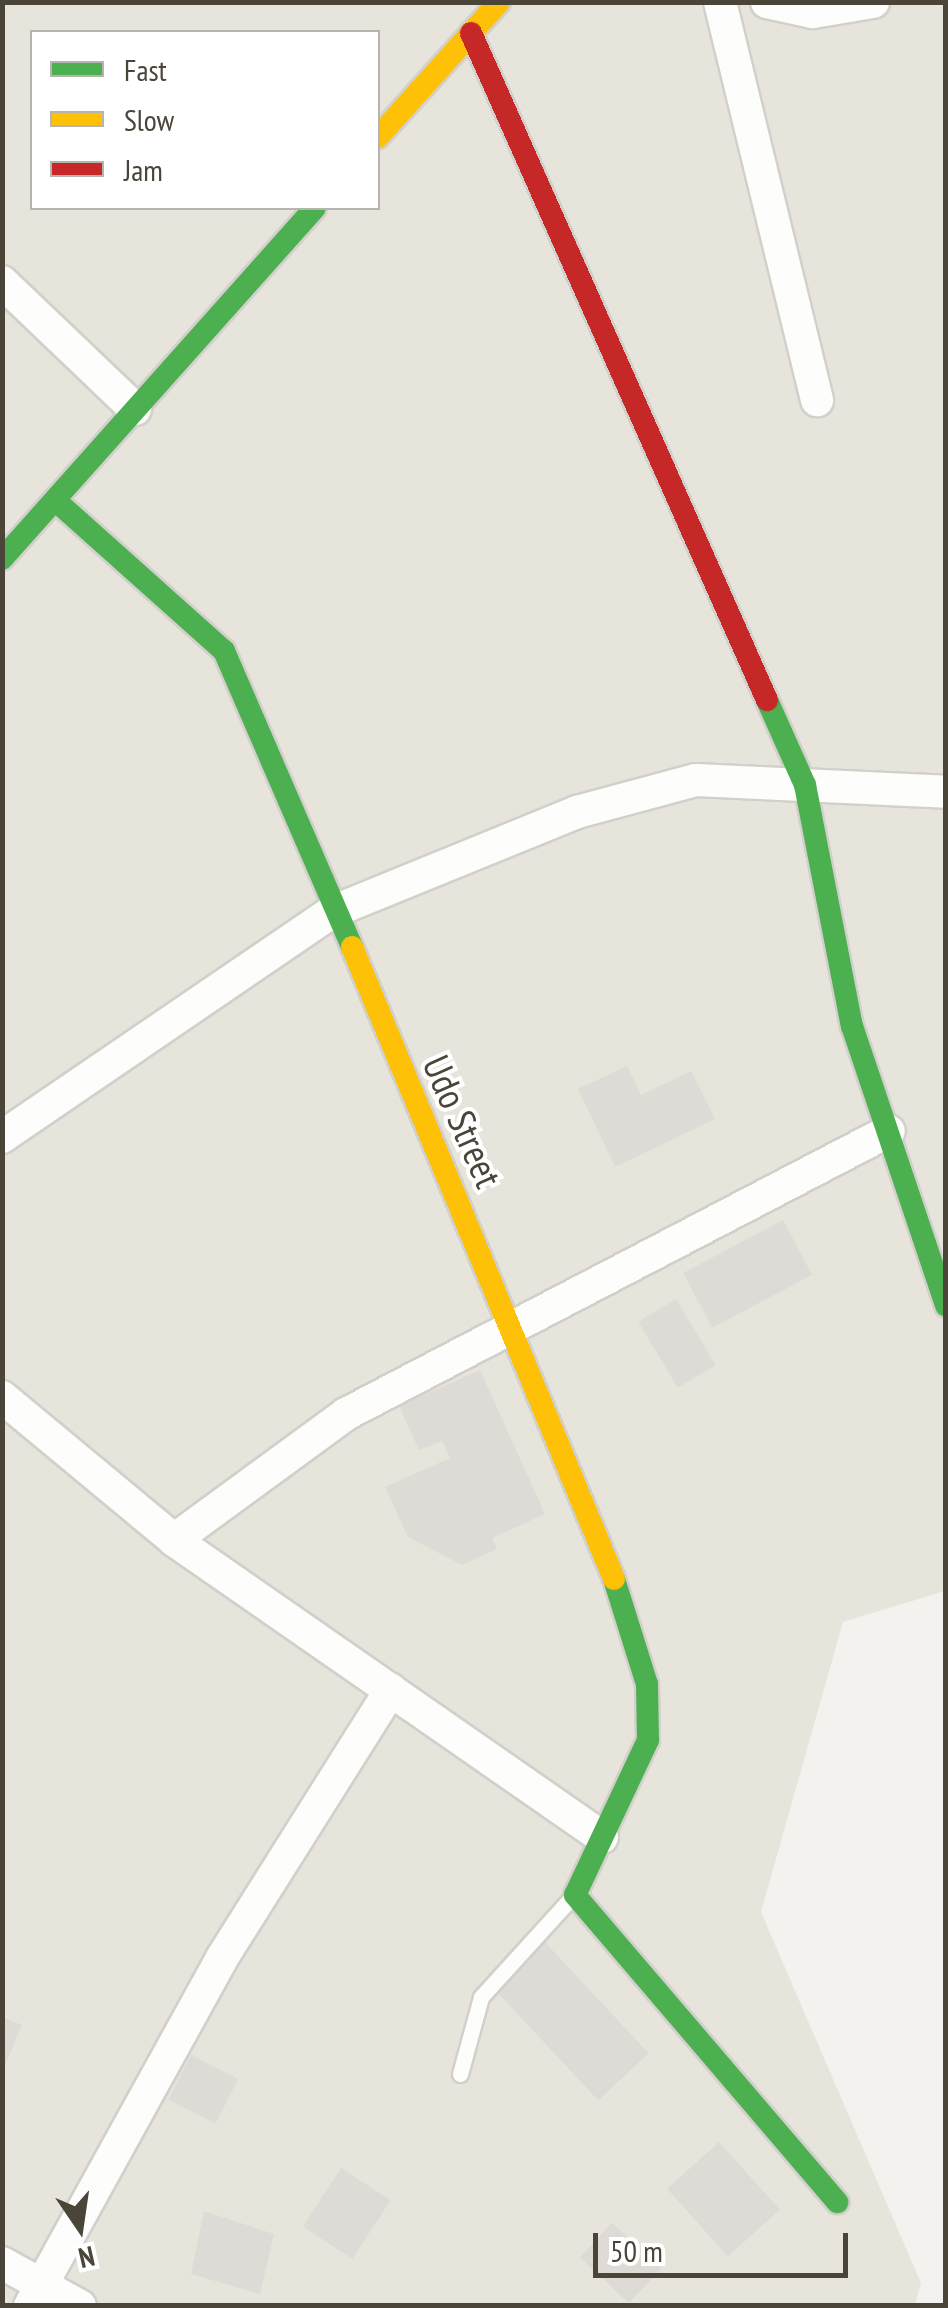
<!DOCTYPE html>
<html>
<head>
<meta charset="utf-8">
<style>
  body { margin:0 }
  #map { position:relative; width:948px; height:2308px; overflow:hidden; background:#f4f2ee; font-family:"PT Sans Narrow",sans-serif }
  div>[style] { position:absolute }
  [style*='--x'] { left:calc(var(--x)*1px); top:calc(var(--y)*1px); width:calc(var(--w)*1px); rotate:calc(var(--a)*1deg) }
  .residential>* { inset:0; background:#e7e4dc }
  .building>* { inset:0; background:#dedbd6; transform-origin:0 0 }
  .roads { filter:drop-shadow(2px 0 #d2d0cb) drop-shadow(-2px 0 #d2d0cb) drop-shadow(0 2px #d2d0cb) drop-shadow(0 -2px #d2d0cb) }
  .lane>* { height:15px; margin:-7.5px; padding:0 7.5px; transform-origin:7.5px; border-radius:7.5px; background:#fdfdfc }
  .street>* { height:32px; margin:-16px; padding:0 16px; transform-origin:16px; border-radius:16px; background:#fdfdfc }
  .fast>* { height:22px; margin:-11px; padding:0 11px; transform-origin:11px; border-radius:11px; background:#4caf50 }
  .slow>* { height:22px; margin:-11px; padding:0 11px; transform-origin:11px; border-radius:11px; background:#ffc107 }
  .jam>* { height:22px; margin:-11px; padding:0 11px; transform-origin:11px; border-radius:11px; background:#c62828 }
  span { translate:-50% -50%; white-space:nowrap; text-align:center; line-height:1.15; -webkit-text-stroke:8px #fff; paint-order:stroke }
  .street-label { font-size:38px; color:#4b4439 }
  .frame { position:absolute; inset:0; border:5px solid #4b4439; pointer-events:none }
  .legend { position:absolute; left:30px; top:30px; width:350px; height:180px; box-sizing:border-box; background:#fff; border:2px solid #b7b4b0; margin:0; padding:12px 18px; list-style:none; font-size:30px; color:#4b4439 }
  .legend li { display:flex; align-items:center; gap:20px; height:50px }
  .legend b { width:50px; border:2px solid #b7b4b0 }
  .north { position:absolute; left:30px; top:2178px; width:100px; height:100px; -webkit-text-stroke:8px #fff; paint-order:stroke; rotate:167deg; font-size:28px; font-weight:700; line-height:40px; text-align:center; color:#4b4439 }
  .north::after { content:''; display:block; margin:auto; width:35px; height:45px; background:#4b4439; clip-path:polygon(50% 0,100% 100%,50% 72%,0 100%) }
  .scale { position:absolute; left:593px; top:2233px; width:255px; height:45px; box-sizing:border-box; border:5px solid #4b4439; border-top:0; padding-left:12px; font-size:30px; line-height:35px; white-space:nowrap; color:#4b4439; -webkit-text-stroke:8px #fff; paint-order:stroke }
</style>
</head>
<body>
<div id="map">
  <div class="residential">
    <i style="clip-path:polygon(evenodd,3px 3px,945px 3px,945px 1591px,843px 1622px,761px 1912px,921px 2283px,915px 2305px,3px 2306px,3px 3px,32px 32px,378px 32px,378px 208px,32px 208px,32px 32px)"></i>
  </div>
  <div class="building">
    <i style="clip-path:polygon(627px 1066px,641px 1095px,691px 1071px,715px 1119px,615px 1167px,578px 1089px)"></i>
    <i style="left:783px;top:1220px;width:62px;height:113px;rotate:62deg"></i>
    <i style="left:676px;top:1299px;width:77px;height:44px;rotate:59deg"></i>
    <i style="clip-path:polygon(480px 1370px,545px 1514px,492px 1538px,497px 1549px,462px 1565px,408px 1537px,385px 1487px,450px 1458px,442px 1441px,419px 1450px,399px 1406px)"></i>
    <i style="left:543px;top:1940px;width:155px;height:69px;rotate:47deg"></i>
    <i style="clip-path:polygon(2px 2017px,22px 2025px,3px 2070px,2px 2070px)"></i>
    <i style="left:191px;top:2055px;width:53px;height:50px;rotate:27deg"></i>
    <i style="left:719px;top:2142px;width:91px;height:70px;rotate:48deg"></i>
    <i style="left:341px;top:2168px;width:59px;height:70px;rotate:33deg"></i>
    <i style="clip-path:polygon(204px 2211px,274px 2234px,260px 2294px,191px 2274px)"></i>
    <i style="left:612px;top:2223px;width:67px;height:47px;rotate:43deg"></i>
  </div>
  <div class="roads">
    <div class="lane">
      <i style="--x:460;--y:2074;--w:80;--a:-74.7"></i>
      <i style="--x:481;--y:1997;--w:135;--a:-47.7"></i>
    </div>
    <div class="street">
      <i style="--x:720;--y:2;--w:410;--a:76.3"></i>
      <i style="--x:767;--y:2;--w:47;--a:12.3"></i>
      <i style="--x:813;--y:12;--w:61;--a:-9.5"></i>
      <i style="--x:2;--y:282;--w:184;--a:43.7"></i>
      <i style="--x:2;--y:1137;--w:399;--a:-34.3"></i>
      <i style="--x:332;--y:912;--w:265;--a:-22.2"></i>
      <i style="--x:577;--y:812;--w:123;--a:-15.1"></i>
      <i style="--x:696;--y:780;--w:250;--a:2.7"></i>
      <i style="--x:2;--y:1397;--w:224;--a:39.7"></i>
      <i style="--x:174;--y:1540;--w:521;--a:34.76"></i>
      <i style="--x:174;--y:1540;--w:213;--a:-36.2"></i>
      <i style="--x:346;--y:1414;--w:612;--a:-27.53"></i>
      <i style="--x:2;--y:2263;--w:89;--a:28.9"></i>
      <i style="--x:30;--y:2306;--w:397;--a:-61.1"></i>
      <i style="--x:222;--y:1958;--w:317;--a:-57.8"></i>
    </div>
    <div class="fast">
      <i style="--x:55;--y:500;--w:227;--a:41.8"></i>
      <i style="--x:224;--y:651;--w:322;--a:66.6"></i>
      <i style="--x:2;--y:559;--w:470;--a:-48.3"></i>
      <i style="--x:767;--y:700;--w:93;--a:65.9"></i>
      <i style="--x:805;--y:785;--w:246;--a:79"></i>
      <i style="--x:852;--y:1026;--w:295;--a:71.4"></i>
      <i style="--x:614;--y:1579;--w:110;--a:72.6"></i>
      <i style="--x:647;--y:1684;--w:56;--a:89"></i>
      <i style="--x:648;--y:1740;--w:171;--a:115.2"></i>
      <i style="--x:575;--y:1895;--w:404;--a:49.5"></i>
    </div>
    <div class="slow">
      <i style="--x:378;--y:137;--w:181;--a:-48.1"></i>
      <i style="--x:352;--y:947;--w:684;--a:67.48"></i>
    </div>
    <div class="jam">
      <i style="--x:471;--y:33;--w:730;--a:66.07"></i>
    </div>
  </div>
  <div class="street-label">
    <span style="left:463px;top:1121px;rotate:66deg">Udo Street</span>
  </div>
  <div class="frame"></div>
  <ul class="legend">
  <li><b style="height:12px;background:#4caf50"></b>Fast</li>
  <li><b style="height:12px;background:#ffc107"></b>Slow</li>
  <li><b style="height:12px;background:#c62828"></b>Jam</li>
  </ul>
  <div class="north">N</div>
  <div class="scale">50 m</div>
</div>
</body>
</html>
